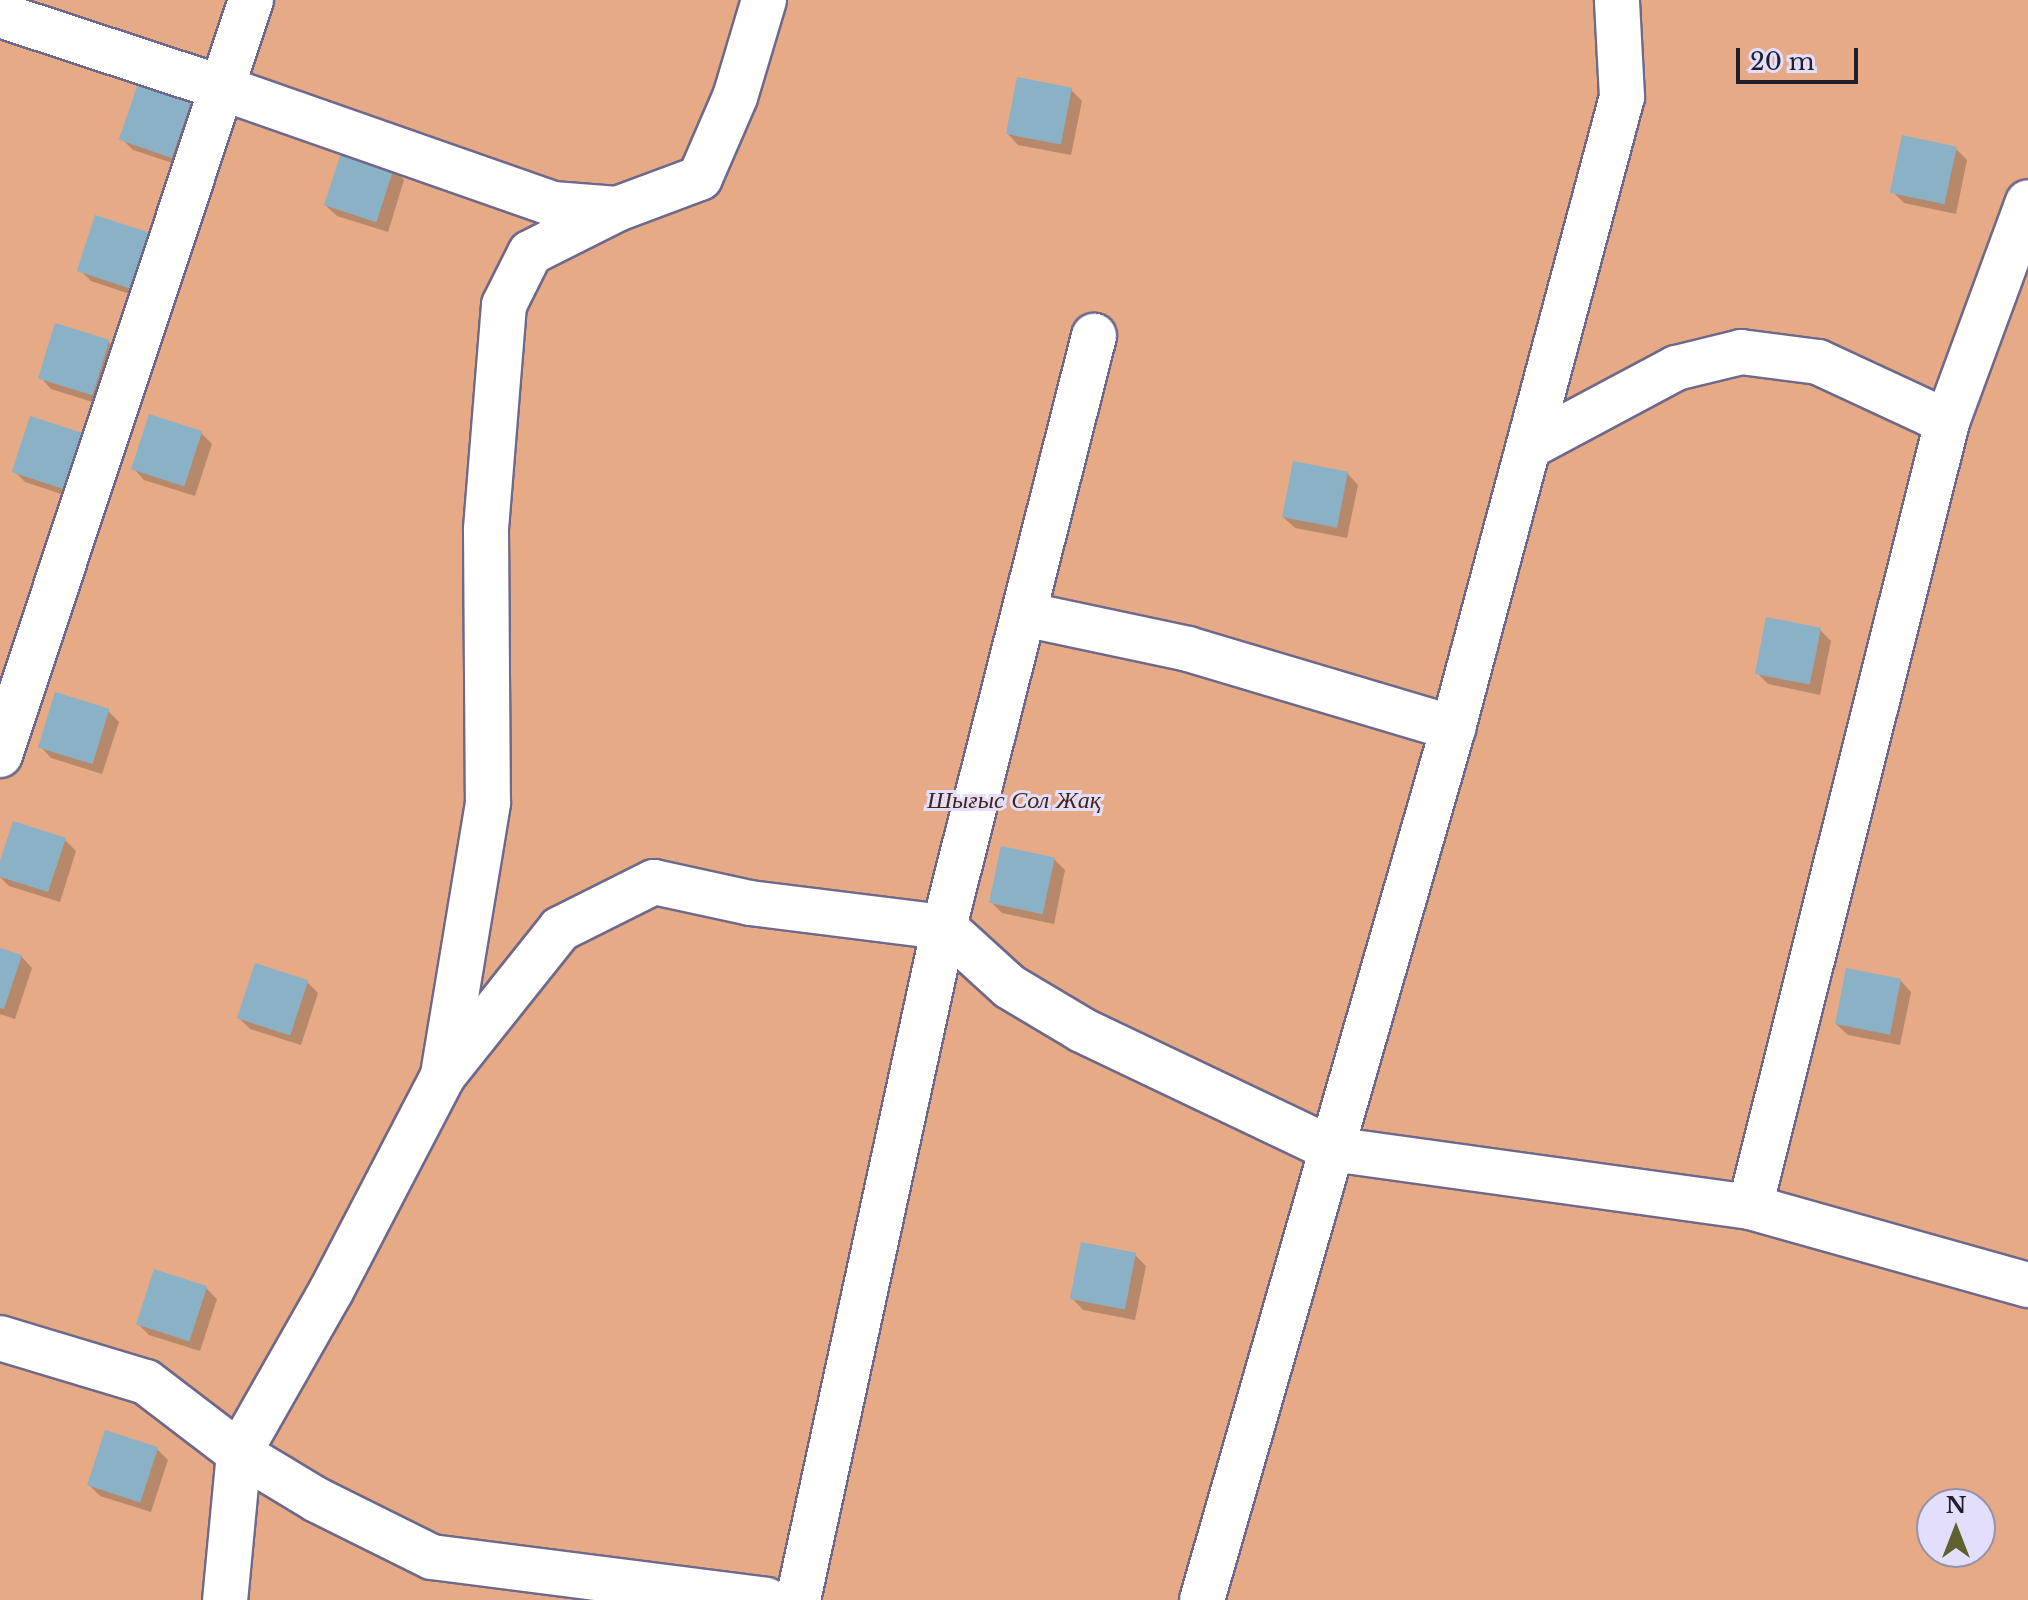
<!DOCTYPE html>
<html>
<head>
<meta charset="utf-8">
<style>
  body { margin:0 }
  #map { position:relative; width:2028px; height:1600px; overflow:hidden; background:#e2defc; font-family:"Libre Baskerville",serif }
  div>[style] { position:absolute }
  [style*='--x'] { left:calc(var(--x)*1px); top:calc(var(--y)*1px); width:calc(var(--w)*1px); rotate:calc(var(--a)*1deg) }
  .green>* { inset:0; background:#e6aa86 }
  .shadow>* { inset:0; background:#0003 }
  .building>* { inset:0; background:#8ab1c5; transform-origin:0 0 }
  .roads { filter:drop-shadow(2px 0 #6e698a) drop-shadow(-2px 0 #6e698a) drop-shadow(0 2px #6e698a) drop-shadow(0 -2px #6e698a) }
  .minor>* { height:44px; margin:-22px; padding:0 22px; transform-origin:22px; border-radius:22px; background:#fff }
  span { translate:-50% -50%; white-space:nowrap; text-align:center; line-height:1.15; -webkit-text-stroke:6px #e2defc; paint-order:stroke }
  .park-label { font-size:24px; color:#442511; font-style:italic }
  .north { position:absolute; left:1916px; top:1488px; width:80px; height:80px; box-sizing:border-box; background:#e2defc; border:2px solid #9592a9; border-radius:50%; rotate:0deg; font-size:22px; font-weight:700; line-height:32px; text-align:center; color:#211f2c }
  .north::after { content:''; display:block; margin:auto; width:28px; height:36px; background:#5e612e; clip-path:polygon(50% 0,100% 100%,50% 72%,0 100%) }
  .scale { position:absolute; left:1736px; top:48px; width:122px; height:36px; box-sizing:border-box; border:4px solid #211f2c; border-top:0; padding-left:10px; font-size:24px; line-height:28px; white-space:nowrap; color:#211f2c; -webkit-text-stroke:6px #e2defc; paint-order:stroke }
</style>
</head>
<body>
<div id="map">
  <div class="green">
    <i style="clip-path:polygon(evenodd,0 0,2028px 0,2028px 1600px,0 1600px,0 0,1932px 1504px,1980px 1504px,1980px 1552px,1932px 1552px,1932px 1504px)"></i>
  </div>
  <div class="shadow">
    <i style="clip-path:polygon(1071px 90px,1082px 101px,1071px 155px,1018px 145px,1007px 133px)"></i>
    <i style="clip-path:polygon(190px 104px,201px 115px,184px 167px,133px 150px,122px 139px)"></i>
    <i style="clip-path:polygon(1956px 149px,1967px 160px,1956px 214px,1904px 203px,1893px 192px)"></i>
    <i style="clip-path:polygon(393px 169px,404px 180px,388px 232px,337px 216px,325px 205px)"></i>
    <i style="clip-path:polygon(96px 218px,147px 234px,159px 245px,142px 298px,91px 281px,80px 270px)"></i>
    <i style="clip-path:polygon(108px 341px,119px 353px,102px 405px,51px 389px,40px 377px)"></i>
    <i style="clip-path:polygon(201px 433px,212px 444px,195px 496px,144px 480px,133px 468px)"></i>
    <i style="clip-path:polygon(82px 435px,93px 446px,76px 499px,25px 482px,14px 471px)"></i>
    <i style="clip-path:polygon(1347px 473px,1358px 485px,1347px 538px,1295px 528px,1283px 517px)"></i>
    <i style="clip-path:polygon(1820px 630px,1831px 641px,1820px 695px,1768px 684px,1757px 673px)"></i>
    <i style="clip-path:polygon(108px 711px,119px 722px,102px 774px,51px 758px,40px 746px)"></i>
    <i style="clip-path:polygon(65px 840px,76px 851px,60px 902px,9px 886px,0 877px,0 867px)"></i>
    <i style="clip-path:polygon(1054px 859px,1065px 870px,1054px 924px,1002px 913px,991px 902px)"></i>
    <i style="clip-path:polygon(0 950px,21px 956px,32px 968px,15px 1019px,0 1014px)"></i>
    <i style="clip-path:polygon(1900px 980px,1911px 992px,1900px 1045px,1848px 1035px,1836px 1024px)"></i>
    <i style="clip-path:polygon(307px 982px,318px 993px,301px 1045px,250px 1029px,239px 1018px)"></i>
    <i style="clip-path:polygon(1135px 1255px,1146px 1266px,1135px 1320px,1083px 1310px,1072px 1298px)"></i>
    <i style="clip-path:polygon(206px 1288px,217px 1299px,200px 1351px,149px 1335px,138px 1324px)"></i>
    <i style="clip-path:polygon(157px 1449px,168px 1460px,151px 1512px,100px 1496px,89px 1485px)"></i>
  </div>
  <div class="building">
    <i style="left:1017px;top:77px;width:56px;height:58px;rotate:11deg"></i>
    <i style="left:138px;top:84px;width:56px;height:59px;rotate:19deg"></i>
    <i style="left:1902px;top:135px;width:56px;height:59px;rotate:12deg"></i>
    <i style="left:342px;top:150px;width:55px;height:58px;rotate:18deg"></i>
    <i style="left:95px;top:215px;width:56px;height:59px;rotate:18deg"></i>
    <i style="left:55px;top:323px;width:57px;height:58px;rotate:17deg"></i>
    <i style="left:149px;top:414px;width:56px;height:58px;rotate:18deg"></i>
    <i style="left:30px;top:416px;width:56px;height:59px;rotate:18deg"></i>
    <i style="left:1293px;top:461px;width:56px;height:57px;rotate:11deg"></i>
    <i style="left:1766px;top:617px;width:56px;height:58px;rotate:11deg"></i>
    <i style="left:55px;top:692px;width:57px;height:58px;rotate:17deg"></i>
    <i style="clip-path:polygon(13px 821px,66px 838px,48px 892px,0 877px,0 861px)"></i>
    <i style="left:1001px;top:846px;width:55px;height:58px;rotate:12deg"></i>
    <i style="clip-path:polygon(0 948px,22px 955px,4px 1009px,0 1008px)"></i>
    <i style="left:255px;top:963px;width:56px;height:58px;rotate:18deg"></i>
    <i style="left:1846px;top:968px;width:56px;height:57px;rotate:11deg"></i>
    <i style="left:1081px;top:1242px;width:56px;height:58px;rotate:11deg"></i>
    <i style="left:154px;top:1269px;width:56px;height:58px;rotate:18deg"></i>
    <i style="left:105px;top:1430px;width:56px;height:58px;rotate:18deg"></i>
  </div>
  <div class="roads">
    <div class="minor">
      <i style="--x:764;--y:0;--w:101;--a:106.6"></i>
      <i style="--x:735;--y:97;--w:88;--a:113.4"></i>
      <i style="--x:700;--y:178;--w:89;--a:159.5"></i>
      <i style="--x:617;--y:209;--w:97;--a:153.2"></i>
      <i style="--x:530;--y:253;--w:58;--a:116.6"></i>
      <i style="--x:504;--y:305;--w:226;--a:94.6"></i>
      <i style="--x:486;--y:530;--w:273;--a:89.6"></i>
      <i style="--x:488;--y:803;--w:277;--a:99.4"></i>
      <i style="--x:443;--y:1076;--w:242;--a:117.5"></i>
      <i style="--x:331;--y:1291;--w:186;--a:119.6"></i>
      <i style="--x:239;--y:1453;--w:91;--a:31.1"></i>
      <i style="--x:317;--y:1500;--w:128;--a:26.4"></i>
      <i style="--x:432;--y:1557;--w:337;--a:7.3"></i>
      <i style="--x:0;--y:15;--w:234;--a:18.2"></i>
      <i style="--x:222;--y:88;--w:351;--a:19.3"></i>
      <i style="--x:553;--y:204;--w:64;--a:4.5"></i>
      <i style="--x:1947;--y:422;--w:234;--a:-69.8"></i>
      <i style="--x:1530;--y:446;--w:166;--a:-28.1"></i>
      <i style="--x:1676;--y:368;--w:67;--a:-13.8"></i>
      <i style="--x:1741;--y:352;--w:78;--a:7.4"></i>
      <i style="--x:1818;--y:362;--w:142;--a:24.9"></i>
      <i style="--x:1947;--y:422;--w:809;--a:104.09"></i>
      <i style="--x:1750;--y:1207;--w:289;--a:15.7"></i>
      <i style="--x:1024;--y:614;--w:168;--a:12"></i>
      <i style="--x:1188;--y:649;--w:277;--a:16.6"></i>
      <i style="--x:0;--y:755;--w:796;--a:-71.61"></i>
      <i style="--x:446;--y:1072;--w:183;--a:-51.4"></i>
      <i style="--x:560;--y:929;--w:105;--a:-26.6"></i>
      <i style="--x:654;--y:882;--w:98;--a:12.3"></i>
      <i style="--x:750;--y:903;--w:195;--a:7.1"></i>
      <i style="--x:944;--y:927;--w:89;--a:42.3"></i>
      <i style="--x:1010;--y:987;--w:84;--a:30.8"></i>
      <i style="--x:1082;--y:1030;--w:277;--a:25.5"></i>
      <i style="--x:1332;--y:1149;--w:422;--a:7.9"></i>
      <i style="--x:0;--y:1338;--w:152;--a:16.8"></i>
      <i style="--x:146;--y:1382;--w:117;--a:37.4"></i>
      <i style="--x:239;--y:1453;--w:148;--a:95.4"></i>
      <i style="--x:798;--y:1600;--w:689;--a:-77.76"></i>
      <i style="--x:944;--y:927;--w:610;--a:-75.76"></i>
      <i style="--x:1202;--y:1600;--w:907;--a:-73.94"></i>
      <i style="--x:1453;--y:728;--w:653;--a:-75.01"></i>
      <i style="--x:1622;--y:97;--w:97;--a:-93"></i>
    </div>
  </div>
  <div class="park-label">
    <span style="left:1014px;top:800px">Шығыс Сол Жақ</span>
  </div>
  <div class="north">N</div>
  <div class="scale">20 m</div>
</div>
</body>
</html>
